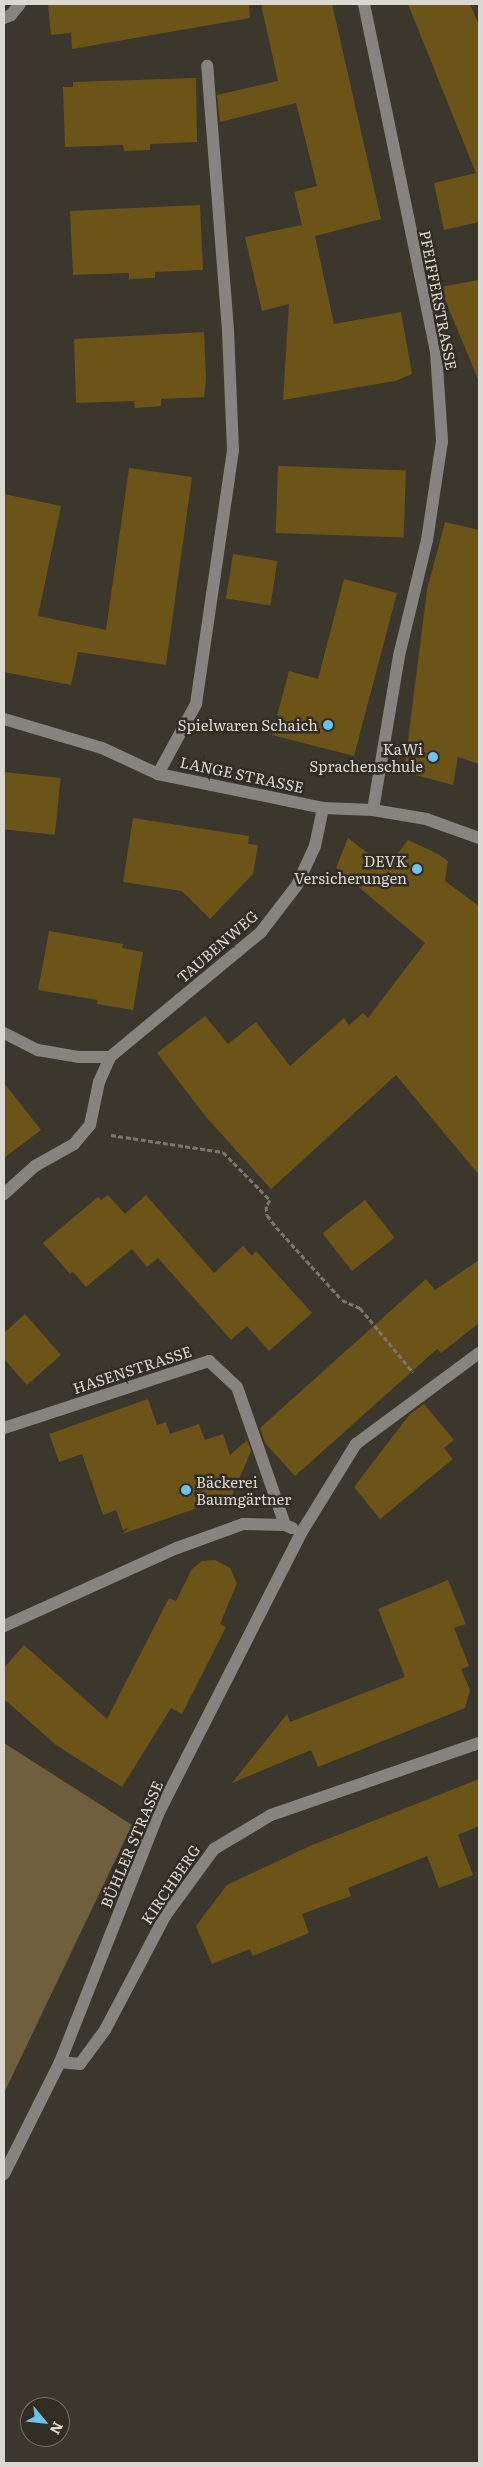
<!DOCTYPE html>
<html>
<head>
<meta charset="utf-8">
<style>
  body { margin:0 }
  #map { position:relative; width:483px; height:2467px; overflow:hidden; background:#3c372d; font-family:Literata,serif }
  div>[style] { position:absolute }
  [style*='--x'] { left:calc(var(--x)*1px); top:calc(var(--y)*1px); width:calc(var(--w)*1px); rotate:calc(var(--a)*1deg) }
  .green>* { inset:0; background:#6f5f3e }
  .building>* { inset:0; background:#6c5318; transform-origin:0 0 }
  .path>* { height:3px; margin-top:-1.5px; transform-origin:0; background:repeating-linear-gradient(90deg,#7b766e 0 5px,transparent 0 7.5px) }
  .minor>* { height:12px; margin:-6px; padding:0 6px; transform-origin:6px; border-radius:6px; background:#87847f }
  .dots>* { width:14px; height:14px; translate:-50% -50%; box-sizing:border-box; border:2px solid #322d23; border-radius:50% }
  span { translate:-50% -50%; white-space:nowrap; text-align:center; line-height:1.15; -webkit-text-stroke:5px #322d23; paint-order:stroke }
  .street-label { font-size:15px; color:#dbd8d1 }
  .poi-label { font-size:15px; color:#dbd8d1 }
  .right { translate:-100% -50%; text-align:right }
  .left { translate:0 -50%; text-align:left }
  .frame { position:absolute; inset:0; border:5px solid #dbd8d1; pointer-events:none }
  .north { position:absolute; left:20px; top:2397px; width:50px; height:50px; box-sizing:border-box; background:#322d23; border:1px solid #767169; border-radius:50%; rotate:118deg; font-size:14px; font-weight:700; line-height:20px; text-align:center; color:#dbd8d1 }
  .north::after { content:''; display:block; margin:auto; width:18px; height:22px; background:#6cc3f2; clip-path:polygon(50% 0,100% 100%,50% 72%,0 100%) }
</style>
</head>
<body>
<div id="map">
  <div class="green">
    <i style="clip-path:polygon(4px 1743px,132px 1825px,4px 2093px)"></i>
  </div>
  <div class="building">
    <i style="clip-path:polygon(48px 4px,249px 4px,250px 18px,72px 49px,71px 33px,51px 35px)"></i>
    <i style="clip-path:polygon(261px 4px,332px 4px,381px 219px,315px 236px,334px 324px,401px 312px,412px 374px,395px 381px,283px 400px,289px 304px,262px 311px,245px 237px,302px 225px,294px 192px,317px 186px,296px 103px,220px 122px,217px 95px,278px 81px)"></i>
    <i style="clip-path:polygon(408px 4px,470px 4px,479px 25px,479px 222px,444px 230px,434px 183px,476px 173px)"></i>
    <i style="clip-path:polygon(196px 78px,197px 142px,150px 144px,150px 150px,124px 151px,123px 145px,65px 147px,63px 87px,73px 87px,73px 82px)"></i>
    <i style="clip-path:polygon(200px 205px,203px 270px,155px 272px,155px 278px,129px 279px,129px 273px,73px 275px,70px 211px)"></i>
    <i style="clip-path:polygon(479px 280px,479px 382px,440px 287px)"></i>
    <i style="clip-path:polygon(204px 332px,206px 379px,204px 397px,161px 399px,161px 406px,135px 408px,134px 401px,76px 403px,74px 339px)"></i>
    <i style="left:278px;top:466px;width:128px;height:67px;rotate:2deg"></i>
    <i style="clip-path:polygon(129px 468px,192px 477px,166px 665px,78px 652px,71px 685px,4px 672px,4px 494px,61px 506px,38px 616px,106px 630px)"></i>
    <i style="clip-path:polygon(445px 522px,479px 530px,479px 764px,458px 757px,453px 785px,404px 772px,427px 590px)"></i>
    <i style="left:233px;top:554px;width:45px;height:45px;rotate:9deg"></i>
    <i style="clip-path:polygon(344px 579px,397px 593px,354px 756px,272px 735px,289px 671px,318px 679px)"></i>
    <i style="left:4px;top:772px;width:57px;height:57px;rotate:6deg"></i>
    <i style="clip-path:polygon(133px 818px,249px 836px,248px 844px,258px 845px,253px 874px,210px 919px,182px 891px,123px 882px)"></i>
    <i style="clip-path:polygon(348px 838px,387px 868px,408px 840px,438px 854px,448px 861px,445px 881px,479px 906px,479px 1175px,396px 1075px,271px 1189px,207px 1118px,157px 1053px,205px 1016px,228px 1044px,256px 1022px,290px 1066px,344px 1018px,349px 1025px,363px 1013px,368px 1018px,425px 943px,336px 868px)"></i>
    <i style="clip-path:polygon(49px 931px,123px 944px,122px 948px,143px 952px,133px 1010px,97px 1004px,98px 1000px,38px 990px)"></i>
    <i style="clip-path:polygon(4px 1083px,41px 1130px,4px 1158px)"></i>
    <i style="clip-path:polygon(108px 1195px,125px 1214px,146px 1195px,214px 1273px,243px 1246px,252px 1256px,256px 1251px,312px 1313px,269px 1351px,247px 1326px,231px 1340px,158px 1258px,147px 1267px,132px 1249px,86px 1287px,73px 1272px,70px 1274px,43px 1243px,98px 1197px,101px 1200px)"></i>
    <i style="left:365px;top:1200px;width:48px;height:54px;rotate:52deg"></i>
    <i style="clip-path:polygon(479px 1260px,479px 1323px,441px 1353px,437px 1349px,295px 1476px,265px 1443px,260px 1428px,426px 1279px,435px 1290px)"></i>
    <i style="clip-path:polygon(25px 1314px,61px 1355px,27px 1385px,4px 1359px,4px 1333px)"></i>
    <i style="clip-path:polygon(148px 1399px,157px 1425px,166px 1422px,170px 1434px,199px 1424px,205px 1440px,223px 1434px,230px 1455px,247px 1440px,251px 1451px,232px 1496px,122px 1534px,129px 1527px,123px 1530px,116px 1510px,103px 1515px,82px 1454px,59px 1462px,49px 1434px)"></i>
    <i style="clip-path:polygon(424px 1404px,454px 1440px,444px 1448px,453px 1459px,380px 1519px,354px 1487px,410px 1414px)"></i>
    <i style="clip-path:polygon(215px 1560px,230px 1568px,237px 1583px,220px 1624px,226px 1627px,182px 1714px,171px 1708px,122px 1787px,56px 1745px,4px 1699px,4px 1668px,24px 1645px,107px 1719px,169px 1598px,176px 1601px,192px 1569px,202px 1561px)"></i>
    <i style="clip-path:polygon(448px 1580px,466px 1624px,454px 1628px,469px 1666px,461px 1669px,470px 1690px,465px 1708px,318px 1767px,311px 1750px,232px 1783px,287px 1714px,290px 1722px,405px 1677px,378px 1609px)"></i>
    <i style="clip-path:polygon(479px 1779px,479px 1826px,458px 1835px,473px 1875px,439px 1888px,427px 1856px,348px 1888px,351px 1896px,302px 1914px,309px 1933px,253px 1956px,250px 1949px,212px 1964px,196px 1926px,227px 1885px,310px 1846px)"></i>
  </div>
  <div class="path">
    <i style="--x:111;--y:1135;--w:113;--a:8.6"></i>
    <i style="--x:223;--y:1152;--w:67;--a:45.6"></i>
    <i style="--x:270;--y:1200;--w:7;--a:124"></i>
    <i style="--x:266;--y:1206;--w:9;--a:84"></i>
    <i style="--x:267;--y:1215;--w:15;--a:53"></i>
    <i style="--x:276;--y:1227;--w:98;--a:47.9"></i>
    <i style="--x:342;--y:1300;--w:20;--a:24"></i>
    <i style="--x:360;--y:1308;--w:83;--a:50.4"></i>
  </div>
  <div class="minor">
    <i style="--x:364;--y:4;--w:355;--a:78.3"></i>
    <i style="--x:436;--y:352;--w:89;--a:86.1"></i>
    <i style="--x:442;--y:441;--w:100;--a:98.6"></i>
    <i style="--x:427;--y:540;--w:119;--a:103.6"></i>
    <i style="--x:399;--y:656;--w:156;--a:99.6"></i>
    <i style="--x:4;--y:18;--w:8;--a:-23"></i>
    <i style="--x:11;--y:15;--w:14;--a:-51"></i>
    <i style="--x:4;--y:719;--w:102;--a:16.5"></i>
    <i style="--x:102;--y:748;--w:62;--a:24.9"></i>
    <i style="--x:158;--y:774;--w:168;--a:11.6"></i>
    <i style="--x:323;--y:808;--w:50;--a:2.3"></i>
    <i style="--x:373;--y:810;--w:54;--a:9.6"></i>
    <i style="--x:426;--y:819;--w:56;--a:19.7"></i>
    <i style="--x:158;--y:774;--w:80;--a:-61.5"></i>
    <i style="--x:196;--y:704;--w:257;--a:-81.7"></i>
    <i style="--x:233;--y:450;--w:120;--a:-92.4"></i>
    <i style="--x:228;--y:330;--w:265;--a:-94.5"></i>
    <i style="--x:4;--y:1033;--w:38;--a:27"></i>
    <i style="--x:38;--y:1050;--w:42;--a:9.7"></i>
    <i style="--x:79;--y:1057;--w:31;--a:0"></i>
    <i style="--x:4;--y:1194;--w:42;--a:-42.1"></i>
    <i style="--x:35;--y:1166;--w:45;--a:-29.4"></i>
    <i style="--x:74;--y:1144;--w:25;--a:-50"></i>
    <i style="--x:90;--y:1125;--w:44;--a:-78.2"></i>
    <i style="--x:99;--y:1082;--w:27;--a:-66"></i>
    <i style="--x:110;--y:1057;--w:196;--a:-39.6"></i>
    <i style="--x:261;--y:932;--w:59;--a:-52.5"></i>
    <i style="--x:297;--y:885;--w:43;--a:-65.2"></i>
    <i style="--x:315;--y:846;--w:39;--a:-78"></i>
    <i style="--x:4;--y:1428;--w:216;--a:-18.1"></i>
    <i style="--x:209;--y:1361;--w:38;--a:43"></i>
    <i style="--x:237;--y:1387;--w:146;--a:70.8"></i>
    <i style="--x:4;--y:1626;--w:190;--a:-24.3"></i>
    <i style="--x:177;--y:1548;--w:70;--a:-20"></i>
    <i style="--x:243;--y:1524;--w:42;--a:1.4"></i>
    <i style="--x:285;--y:1525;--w:8;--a:23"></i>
    <i style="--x:60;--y:2062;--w:20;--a:6"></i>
    <i style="--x:80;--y:2064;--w:42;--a:-53.7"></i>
    <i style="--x:105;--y:2030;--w:129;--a:-62.2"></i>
    <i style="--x:165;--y:1916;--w:83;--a:-53.8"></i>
    <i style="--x:214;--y:1849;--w:66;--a:-30.8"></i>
    <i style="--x:271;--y:1815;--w:220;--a:-19.1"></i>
    <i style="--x:4;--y:2174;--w:125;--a:-63.4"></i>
    <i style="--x:60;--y:2062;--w:267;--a:-68.4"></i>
    <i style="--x:158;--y:1814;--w:315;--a:-63"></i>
    <i style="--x:301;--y:1533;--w:105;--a:-58.3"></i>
    <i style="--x:356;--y:1444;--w:153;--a:-36.5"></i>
  </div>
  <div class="dots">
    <i style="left:328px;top:725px;background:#6cc3f2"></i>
    <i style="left:433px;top:757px;background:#6cc3f2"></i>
    <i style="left:417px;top:869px;background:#6cc3f2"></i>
    <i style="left:186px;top:1490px;background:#6cc3f2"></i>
  </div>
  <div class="street-label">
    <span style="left:439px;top:300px;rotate:79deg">PFEIFFERSTRASSE</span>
    <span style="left:242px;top:774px;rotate:12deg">LANGE STRASSE</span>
    <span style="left:217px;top:946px;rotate:-41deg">TAUBENWEG</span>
    <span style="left:132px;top:1369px;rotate:-18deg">HASENSTRASSE</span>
    <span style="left:131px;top:1844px;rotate:-67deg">BÜHLER STRASSE</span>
    <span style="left:170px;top:1884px;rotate:-56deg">KIRCHBERG</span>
  </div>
  <div class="poi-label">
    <span class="right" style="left:318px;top:725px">Spielwaren Schaich</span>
    <span class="right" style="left:423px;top:757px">KaWi<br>Sprachenschule</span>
    <span class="right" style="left:407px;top:869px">DEVK<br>Versicherungen</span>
    <span class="left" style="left:196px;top:1490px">Bäckerei<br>Baumgärtner</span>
  </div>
  <div class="frame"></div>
  <div class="north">N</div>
</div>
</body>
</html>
